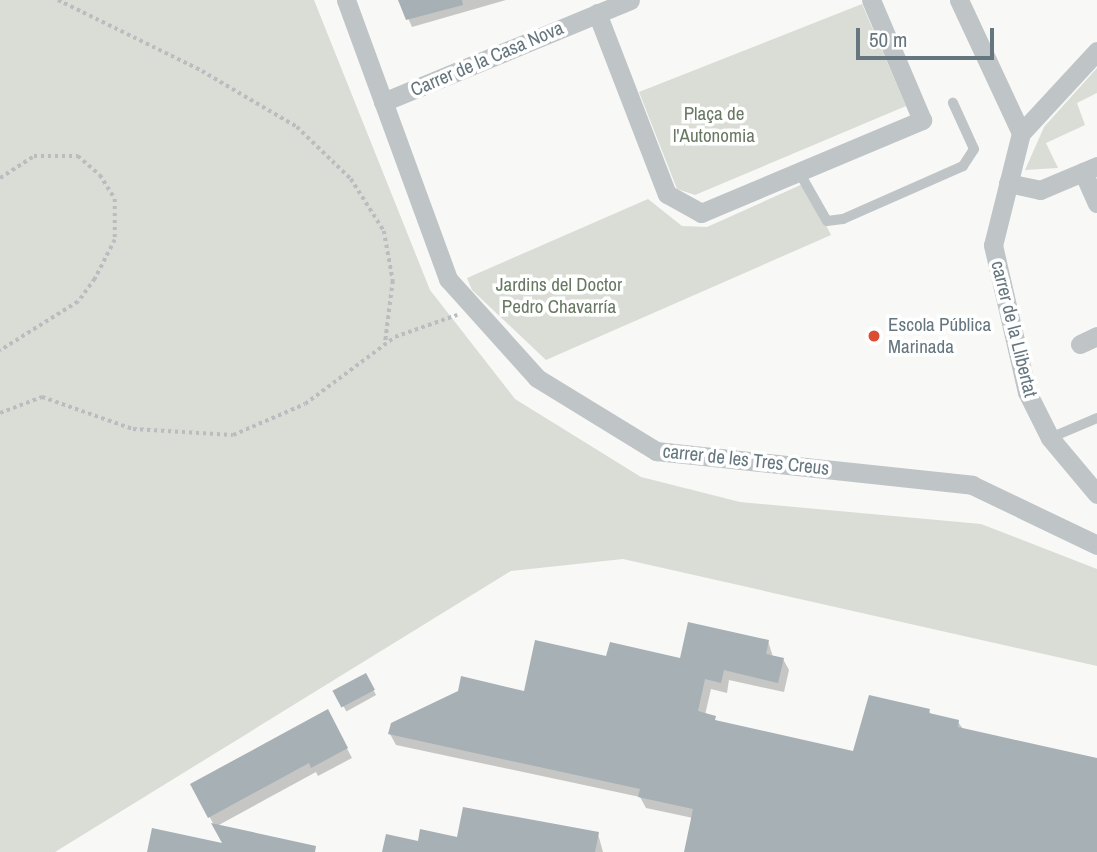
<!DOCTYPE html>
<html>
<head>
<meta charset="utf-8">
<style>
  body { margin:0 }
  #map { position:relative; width:1097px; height:852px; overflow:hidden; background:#f8f8f6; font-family:"Archivo Narrow",sans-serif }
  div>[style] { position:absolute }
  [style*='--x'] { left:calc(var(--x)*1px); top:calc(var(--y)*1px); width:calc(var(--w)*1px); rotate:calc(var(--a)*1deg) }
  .green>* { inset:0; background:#d9ddd5 }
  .shadow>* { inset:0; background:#0003; transform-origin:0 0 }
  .building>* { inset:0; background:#a7b0b5; transform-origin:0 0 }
  .path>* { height:3.5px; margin-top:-1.75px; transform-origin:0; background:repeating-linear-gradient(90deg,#babdbf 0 3.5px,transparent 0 7px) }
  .lane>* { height:10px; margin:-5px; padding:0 5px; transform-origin:5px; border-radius:5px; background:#bfc4c7 }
  .street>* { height:19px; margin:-9.5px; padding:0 9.5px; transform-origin:9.5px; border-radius:9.5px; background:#bfc4c7 }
  .dots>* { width:19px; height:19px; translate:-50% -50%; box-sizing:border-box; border:4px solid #fff; border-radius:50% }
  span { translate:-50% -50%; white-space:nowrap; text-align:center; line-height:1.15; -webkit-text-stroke:7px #fff; paint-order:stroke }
  .street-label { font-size:19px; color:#65767f }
  .park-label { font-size:19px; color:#687863 }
  .poi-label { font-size:19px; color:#65767f }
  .left { translate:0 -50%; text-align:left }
  .scale { position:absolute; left:856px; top:28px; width:138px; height:32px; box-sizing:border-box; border:4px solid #65767f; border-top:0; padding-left:9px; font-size:21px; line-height:24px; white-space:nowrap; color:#65767f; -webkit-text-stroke:5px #fff; paint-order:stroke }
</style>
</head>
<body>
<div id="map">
  <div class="green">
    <i style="clip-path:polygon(0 0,314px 0,430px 290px,515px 399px,641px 477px,740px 502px,981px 524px,1097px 569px,1097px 666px,623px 559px,511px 571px,55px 852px,0 852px)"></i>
    <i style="clip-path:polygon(862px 4px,906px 106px,695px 195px,677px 189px,639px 92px)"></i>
    <i style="clip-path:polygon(1097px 68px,1097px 93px,1077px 103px,1085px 125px,1046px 143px,1058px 168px,1025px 170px,1044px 127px)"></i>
    <i style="clip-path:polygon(805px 183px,831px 235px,546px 360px,472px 290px,467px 278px,648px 199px,682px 226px,707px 227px)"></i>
  </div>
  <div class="shadow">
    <i style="clip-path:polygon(400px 0,506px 0,412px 27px)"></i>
    <i style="clip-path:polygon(768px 641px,773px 657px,783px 659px,789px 670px,784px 692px,729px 680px,727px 693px,711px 689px,705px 715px,718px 722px,854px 753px,929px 711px,932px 716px,958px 722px,963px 729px,1097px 760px,1097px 852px,686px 852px,693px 818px,646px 808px,640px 797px,396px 745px,390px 734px,525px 693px,608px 658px,681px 660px)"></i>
    <i style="left:365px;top:675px;width:23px;height:34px;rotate:61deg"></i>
    <i style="clip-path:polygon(327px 711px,352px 758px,318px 776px,316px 772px,217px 826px,301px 852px,149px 852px,225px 845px,192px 785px)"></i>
    <i style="clip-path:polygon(598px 834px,603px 852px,384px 852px,458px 839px)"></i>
  </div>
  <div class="building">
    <i style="clip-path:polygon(398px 0,462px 0,463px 5px,406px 20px)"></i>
    <i style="clip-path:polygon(688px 622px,769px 640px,766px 654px,784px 658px,778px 683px,724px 670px,721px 683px,705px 679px,698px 711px,716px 716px,715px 720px,853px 751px,869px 695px,930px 709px,929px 713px,959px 720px,958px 727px,1097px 758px,1097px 852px,684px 852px,693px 809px,638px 797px,640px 789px,388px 734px,391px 723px,458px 691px,461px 676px,524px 691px,535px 640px,606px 656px,610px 642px,680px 658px)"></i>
    <i style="left:366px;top:673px;width:19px;height:38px;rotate:62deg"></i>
    <i style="clip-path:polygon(328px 709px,348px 748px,311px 768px,309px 763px,208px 818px,190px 784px)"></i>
    <i style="clip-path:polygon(463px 807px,599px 832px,595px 852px,382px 852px,386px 834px,418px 841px,420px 829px,457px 837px)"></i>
    <i style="clip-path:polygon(211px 823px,316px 846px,315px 852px,147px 852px,152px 828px,222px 843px)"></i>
  </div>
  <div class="path">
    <i style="--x:58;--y:0;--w:161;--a:26.2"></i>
    <i style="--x:202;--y:71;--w:110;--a:30.5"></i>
    <i style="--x:297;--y:127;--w:75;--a:43.9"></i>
    <i style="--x:351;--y:179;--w:62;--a:57.6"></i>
    <i style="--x:384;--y:231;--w:51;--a:79.8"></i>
    <i style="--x:393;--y:281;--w:64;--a:97.1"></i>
    <i style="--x:0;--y:178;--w:40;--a:-32.9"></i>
    <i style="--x:34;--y:156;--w:44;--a:0"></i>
    <i style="--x:78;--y:156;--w:29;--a:41"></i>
    <i style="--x:100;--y:175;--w:28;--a:58"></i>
    <i style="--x:115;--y:199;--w:41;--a:90"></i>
    <i style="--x:115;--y:240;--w:44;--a:117.1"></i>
    <i style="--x:95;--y:279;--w:29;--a:126"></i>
    <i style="--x:78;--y:302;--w:92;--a:147.9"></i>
    <i style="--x:0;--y:413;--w:45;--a:-20.9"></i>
    <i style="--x:42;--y:397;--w:96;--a:19.4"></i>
    <i style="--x:133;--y:429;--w:100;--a:3.4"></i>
    <i style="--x:233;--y:435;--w:78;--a:-23.3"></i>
    <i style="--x:305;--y:404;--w:112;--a:-36.7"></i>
    <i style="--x:395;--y:337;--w:66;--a:-19.5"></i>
  </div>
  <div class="lane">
    <i style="--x:799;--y:172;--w:56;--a:60.3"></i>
    <i style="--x:827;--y:221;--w:16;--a:-7"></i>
    <i style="--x:843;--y:219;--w:131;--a:-23.8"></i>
    <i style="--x:963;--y:166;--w:20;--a:-57"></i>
    <i style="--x:974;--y:149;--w:51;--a:-114.5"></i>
    <i style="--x:1050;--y:438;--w:51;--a:-23.1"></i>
  </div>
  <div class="street">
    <i style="--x:346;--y:0;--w:297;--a:69.9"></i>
    <i style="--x:448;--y:279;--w:133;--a:48"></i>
    <i style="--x:537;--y:378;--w:140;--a:31.5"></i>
    <i style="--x:656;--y:451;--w:318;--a:6.1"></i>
    <i style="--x:972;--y:485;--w:139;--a:25.6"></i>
    <i style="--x:959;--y:0;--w:147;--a:65"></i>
    <i style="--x:597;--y:13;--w:194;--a:68.9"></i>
    <i style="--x:667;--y:194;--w:39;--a:29"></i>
    <i style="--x:701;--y:213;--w:240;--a:-22.8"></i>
    <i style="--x:922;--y:120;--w:130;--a:-113"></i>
    <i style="--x:1097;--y:51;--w:112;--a:132.8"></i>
    <i style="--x:1021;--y:133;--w:115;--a:104"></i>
    <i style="--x:993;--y:245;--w:151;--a:77"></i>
    <i style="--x:1027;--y:392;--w:51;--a:63.4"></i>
    <i style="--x:1050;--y:438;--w:73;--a:50"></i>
    <i style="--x:383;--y:102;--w:267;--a:-22.4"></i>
    <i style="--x:1083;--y:172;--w:34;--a:66"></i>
    <i style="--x:1008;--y:183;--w:33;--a:12"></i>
    <i style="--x:1040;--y:190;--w:62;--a:-22.8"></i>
    <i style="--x:1080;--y:344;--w:19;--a:-25"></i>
  </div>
  <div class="dots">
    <i style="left:874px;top:336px;background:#db4c34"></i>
  </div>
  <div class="street-label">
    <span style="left:487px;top:59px;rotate:-23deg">Carrer de la Casa Nova</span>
    <span style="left:1014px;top:329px;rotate:76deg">carrer de la Llibertat</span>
    <span style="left:746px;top:460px;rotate:6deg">carrer de les Tres Creus</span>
  </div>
  <div class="park-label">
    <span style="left:714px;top:125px">Plaça de<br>l'Autonomia</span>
    <span style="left:559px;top:296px">Jardins del Doctor<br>Pedro Chavarría</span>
  </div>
  <div class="poi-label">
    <span class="left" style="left:888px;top:336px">Escola Pública<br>Marinada</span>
  </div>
  <div class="scale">50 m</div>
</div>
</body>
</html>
